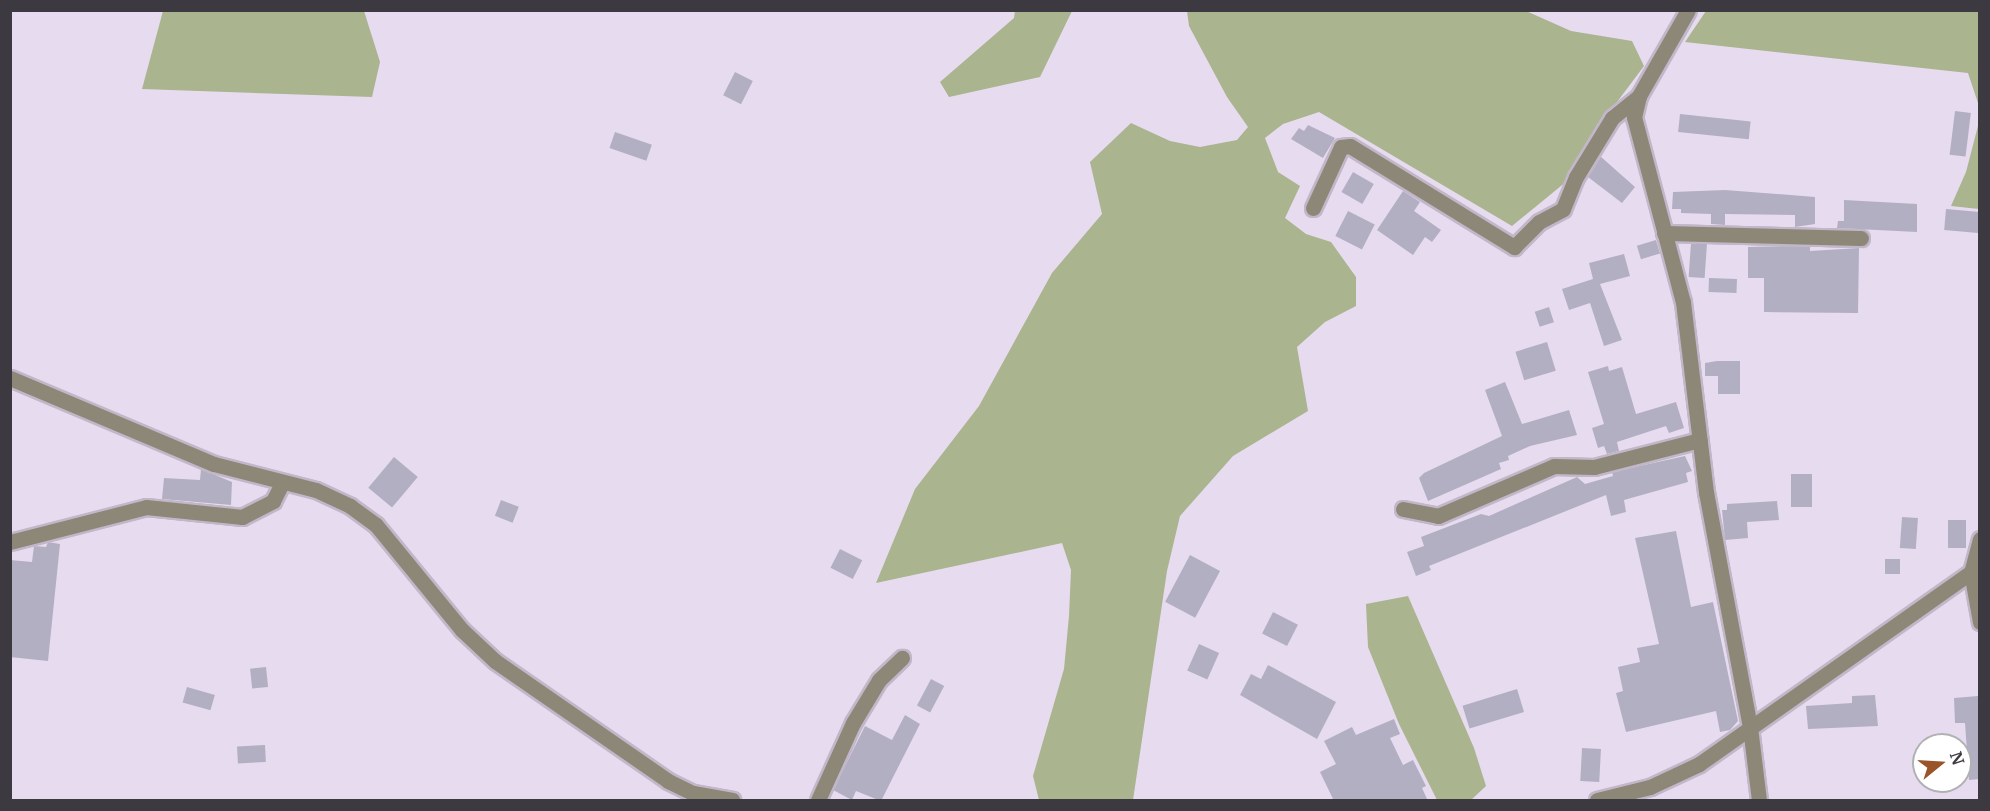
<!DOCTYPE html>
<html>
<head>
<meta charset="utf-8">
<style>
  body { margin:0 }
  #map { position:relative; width:1990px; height:811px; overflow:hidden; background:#e7dbef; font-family:Merriweather,serif }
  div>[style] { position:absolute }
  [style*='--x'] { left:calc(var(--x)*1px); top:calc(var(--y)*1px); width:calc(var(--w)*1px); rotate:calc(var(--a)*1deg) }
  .forest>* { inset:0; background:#aab48e }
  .building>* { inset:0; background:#b3afc3; transform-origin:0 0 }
  .roads { filter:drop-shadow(2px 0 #c2b7c9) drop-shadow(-2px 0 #c2b7c9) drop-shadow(0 2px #c2b7c9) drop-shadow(0 -2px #c2b7c9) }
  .minor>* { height:15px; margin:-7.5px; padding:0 7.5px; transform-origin:7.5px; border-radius:7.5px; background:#8d8777 }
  span { translate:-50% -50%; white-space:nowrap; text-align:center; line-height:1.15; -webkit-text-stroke:4.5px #fff; paint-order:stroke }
  .frame { position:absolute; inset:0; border:12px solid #3d3941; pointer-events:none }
  .north { position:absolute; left:1912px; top:733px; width:60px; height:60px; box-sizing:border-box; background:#fff; border:2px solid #b1b0b3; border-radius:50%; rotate:72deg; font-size:16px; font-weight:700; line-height:24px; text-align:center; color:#3d3941 }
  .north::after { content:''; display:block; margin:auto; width:21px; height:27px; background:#995428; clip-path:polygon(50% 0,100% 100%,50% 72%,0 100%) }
</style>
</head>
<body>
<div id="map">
  <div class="forest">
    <i style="clip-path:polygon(163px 11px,364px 11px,380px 62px,372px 97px,142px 89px)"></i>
    <i style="clip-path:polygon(1015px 11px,1072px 11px,1040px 77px,949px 97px,940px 82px,1014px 18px)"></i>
    <i style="clip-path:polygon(1187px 11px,1526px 11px,1571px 31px,1632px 41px,1644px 66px,1611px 110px,1567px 181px,1512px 226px,1319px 112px,1283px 124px,1265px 138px,1278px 172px,1300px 186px,1285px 218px,1306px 234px,1331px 242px,1356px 277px,1356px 306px,1325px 322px,1297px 347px,1308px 411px,1233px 456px,1180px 516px,1167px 571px,1133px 800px,1039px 800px,1033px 776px,1064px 669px,1069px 616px,1071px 570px,1062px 543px,876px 583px,915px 489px,979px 406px,1052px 273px,1102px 214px,1090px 162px,1131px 123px,1170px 141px,1200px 147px,1237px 140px,1248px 127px,1227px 97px,1189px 26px)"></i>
    <i style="clip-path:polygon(1706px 11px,1979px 11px,1979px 106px,1968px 73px,1685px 42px)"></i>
    <i style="clip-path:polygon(1979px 122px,1979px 209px,1951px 206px,1966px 172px)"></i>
    <i style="clip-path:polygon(1408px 596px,1474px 748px,1486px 786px,1471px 800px,1437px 800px,1399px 724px,1368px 647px,1366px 604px)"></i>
  </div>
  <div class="building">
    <i style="left:735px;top:72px;width:20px;height:26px;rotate:27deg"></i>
    <i style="left:1955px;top:111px;width:16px;height:44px;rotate:7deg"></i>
    <i style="left:1680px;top:114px;width:71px;height:18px;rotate:6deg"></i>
    <i style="clip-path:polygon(1308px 125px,1335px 138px,1323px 158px,1291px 139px,1299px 128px,1304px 131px)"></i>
    <i style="left:615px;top:132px;width:39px;height:17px;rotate:19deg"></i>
    <i style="clip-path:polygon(1600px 156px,1635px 187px,1622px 203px,1588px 177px)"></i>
    <i style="left:1353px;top:172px;width:24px;height:23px;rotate:30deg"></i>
    <i style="clip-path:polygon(1725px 190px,1815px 197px,1815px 224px,1795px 227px,1795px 215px,1725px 214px,1725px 225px,1711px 224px,1711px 214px,1681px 213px,1681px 209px,1672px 209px,1673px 192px)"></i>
    <i style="clip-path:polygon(1403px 191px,1420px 202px,1414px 211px,1441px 230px,1432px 242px,1425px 237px,1413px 255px,1377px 230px)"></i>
    <i style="clip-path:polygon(1844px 200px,1917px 204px,1917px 232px,1837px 228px,1838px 221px,1844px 221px)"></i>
    <i style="left:1946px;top:209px;width:34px;height:21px;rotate:5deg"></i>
    <i style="left:1348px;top:211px;width:30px;height:28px;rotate:27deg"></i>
    <i style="left:1656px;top:240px;width:14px;height:20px;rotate:73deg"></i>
    <i style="left:1691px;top:243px;width:16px;height:34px;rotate:4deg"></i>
    <i style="clip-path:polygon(1795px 246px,1810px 246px,1810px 251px,1859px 248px,1858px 313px,1764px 312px,1764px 278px,1748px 278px,1748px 247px)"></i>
    <i style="clip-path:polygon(1624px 254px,1630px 276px,1600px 284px,1622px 340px,1604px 346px,1590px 303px,1569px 310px,1562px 289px,1593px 279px,1589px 263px)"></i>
    <i style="left:1709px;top:278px;width:28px;height:14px;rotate:2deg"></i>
    <i style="left:1549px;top:307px;width:16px;height:15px;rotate:72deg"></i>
    <i style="left:1547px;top:342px;width:30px;height:33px;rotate:73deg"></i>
    <i style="clip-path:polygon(1717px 361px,1740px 361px,1740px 394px,1718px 394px,1718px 376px,1705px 376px,1705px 363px)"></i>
    <i style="clip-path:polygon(1608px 366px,1609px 371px,1622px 367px,1636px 414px,1676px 402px,1684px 428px,1669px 433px,1666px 426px,1617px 442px,1619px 451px,1607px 454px,1604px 446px,1598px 448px,1592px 428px,1604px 424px,1588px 372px)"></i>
    <i style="clip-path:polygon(1505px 382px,1522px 424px,1569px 410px,1577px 435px,1530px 446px,1508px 456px,1509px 460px,1499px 463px,1501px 469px,1428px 501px,1419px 478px,1424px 473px,1502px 436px,1485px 390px)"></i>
    <i style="clip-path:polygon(1685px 456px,1692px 471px,1686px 473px,1688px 482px,1624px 500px,1626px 512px,1611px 516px,1606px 495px,1429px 566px,1431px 570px,1416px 576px,1407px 552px,1424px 546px,1421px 537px,1481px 514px,1489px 516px,1577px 477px,1585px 484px,1613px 476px,1612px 472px)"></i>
    <i style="left:394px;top:457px;width:31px;height:40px;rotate:40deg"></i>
    <i style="clip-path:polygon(201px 469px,232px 482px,231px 505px,162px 499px,164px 478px,200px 480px)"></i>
    <i style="left:1791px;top:474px;width:21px;height:33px"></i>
    <i style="left:501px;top:500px;width:19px;height:17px;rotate:21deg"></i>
    <i style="clip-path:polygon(1777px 501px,1779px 520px,1747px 522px,1748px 538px,1725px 540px,1722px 510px,1727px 510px,1727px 504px)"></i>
    <i style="left:1902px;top:517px;width:16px;height:31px;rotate:4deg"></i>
    <i style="left:1948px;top:520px;width:18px;height:28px"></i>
    <i style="clip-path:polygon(1676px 531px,1691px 607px,1713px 602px,1738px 721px,1730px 730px,1720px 732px,1716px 711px,1626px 732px,1616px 693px,1623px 691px,1618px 667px,1640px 662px,1637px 648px,1659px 644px,1635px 538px)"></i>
    <i style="clip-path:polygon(48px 542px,60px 544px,48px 661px,10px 657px,10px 560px,32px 562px,34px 546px,46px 547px)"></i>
    <i style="left:840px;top:549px;width:25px;height:21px;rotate:27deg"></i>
    <i style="left:1190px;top:555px;width:34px;height:53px;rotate:28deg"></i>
    <i style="left:1885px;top:559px;width:15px;height:15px"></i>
    <i style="left:1273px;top:612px;width:28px;height:24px;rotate:27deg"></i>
    <i style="left:1199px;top:644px;width:22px;height:29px;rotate:24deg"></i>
    <i style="clip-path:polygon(1268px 665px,1336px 702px,1317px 739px,1240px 695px,1251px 674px,1261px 679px)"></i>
    <i style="left:266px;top:667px;width:20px;height:16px;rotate:84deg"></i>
    <i style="left:931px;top:679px;width:15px;height:30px;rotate:28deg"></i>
    <i style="left:187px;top:687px;width:29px;height:16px;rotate:16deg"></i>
    <i style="left:1517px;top:689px;width:24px;height:57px;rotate:73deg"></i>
    <i style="clip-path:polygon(1875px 695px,1878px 726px,1808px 729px,1806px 706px,1852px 703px,1852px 696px)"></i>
    <i style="clip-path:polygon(1978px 696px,1980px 779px,1969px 780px,1965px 723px,1955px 723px,1954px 698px)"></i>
    <i style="clip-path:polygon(905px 715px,920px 724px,881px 801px,856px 791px,852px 800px,833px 790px,865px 726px,892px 740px)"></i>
    <i style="clip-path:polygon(1394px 719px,1400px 734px,1390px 738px,1403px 765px,1413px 760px,1426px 786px,1422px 788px,1428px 801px,1334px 801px,1320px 772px,1336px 764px,1324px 741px,1352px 727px,1356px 735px)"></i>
    <i style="left:265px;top:745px;width:17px;height:28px;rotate:87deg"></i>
    <i style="left:1582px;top:748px;width:19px;height:33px;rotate:3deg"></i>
  </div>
  <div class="roads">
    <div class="minor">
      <i style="--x:1688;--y:10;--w:99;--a:119.7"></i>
      <i style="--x:1639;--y:96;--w:22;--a:103"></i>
      <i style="--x:1634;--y:117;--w:191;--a:75.2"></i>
      <i style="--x:1683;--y:302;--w:191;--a:83.1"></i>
      <i style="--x:1706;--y:492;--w:239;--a:79.4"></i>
      <i style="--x:1750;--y:727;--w:74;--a:83"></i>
      <i style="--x:1313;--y:208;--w:67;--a:-65.3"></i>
      <i style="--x:1341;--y:147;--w:9;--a:-6"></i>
      <i style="--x:1350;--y:146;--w:193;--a:31.6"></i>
      <i style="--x:1514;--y:247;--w:35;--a:-45"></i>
      <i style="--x:1539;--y:222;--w:27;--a:-28"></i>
      <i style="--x:1563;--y:209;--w:35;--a:-68"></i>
      <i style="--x:1576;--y:177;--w:69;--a:-58.6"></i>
      <i style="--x:1612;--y:118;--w:35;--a:-39"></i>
      <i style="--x:1664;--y:233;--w:197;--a:1.5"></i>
      <i style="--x:10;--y:378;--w:221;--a:22.9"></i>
      <i style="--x:214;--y:464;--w:105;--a:14.3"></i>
      <i style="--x:316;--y:490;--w:38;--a:25"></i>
      <i style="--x:350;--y:506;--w:32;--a:36"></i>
      <i style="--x:376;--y:525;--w:136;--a:50.7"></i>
      <i style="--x:462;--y:630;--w:45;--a:43.2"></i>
      <i style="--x:495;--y:661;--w:211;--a:34.7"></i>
      <i style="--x:668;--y:781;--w:28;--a:26"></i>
      <i style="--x:693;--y:793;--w:40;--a:10"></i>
      <i style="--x:1403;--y:509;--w:36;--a:11"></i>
      <i style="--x:1438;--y:516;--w:126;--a:-23.3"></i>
      <i style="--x:1554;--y:466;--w:40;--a:1.4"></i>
      <i style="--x:1594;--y:467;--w:109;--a:-14.3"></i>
      <i style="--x:1980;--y:539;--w:34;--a:105"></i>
      <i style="--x:1971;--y:572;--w:51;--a:79.8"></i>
      <i style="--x:10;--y:542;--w:140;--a:-14.4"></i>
      <i style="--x:146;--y:507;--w:97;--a:5.9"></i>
      <i style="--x:242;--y:517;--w:35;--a:-27"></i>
      <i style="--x:273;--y:501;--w:20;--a:-63"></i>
      <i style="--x:818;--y:800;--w:85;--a:-65.6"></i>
      <i style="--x:853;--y:723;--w:50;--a:-58.8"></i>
      <i style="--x:879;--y:680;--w:32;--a:-44"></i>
      <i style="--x:1597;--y:800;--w:55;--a:-13.8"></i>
      <i style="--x:1650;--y:787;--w:54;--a:-25.1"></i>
      <i style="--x:1699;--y:764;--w:344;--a:-35.2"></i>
    </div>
  </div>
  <div class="frame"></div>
  <div class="north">N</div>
</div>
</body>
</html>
